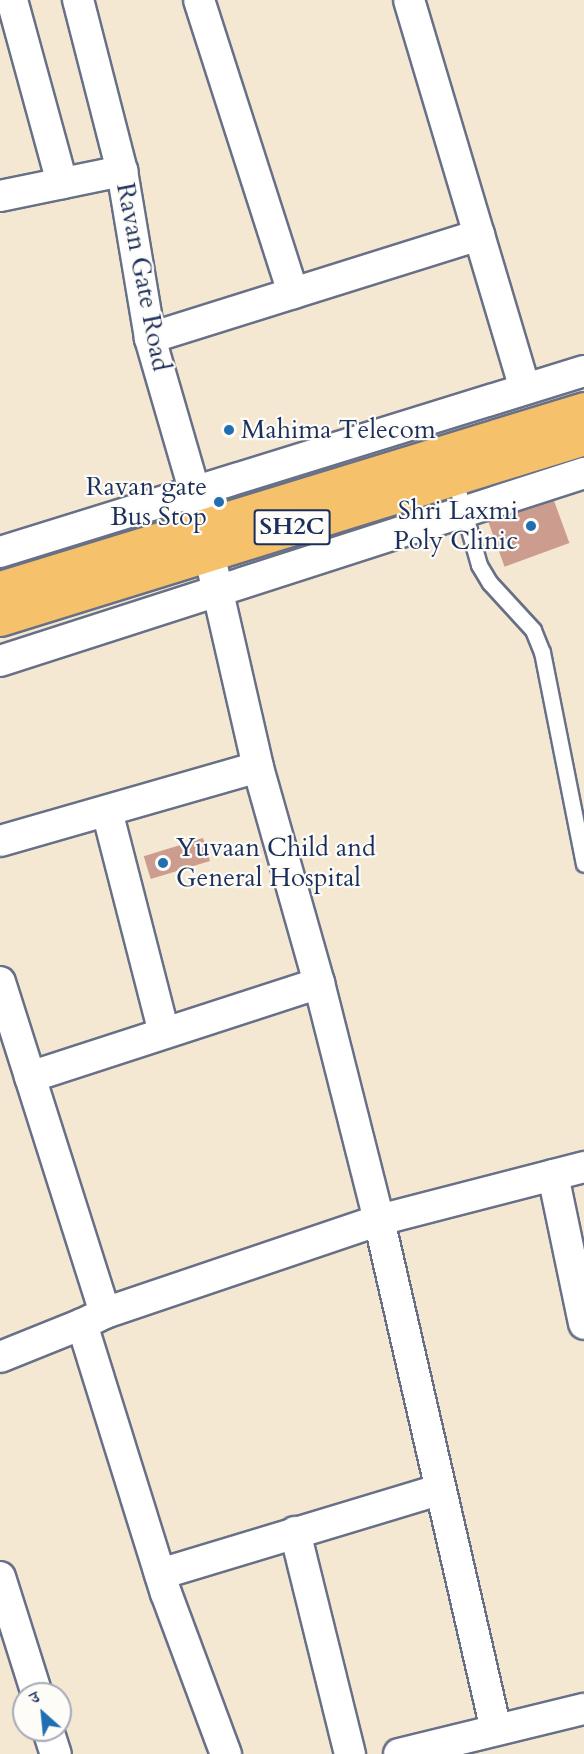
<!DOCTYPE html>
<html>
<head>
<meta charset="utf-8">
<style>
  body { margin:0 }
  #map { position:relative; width:584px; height:1754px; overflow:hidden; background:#f5e8d2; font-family:Cardo,"Noto Serif Devanagari",serif }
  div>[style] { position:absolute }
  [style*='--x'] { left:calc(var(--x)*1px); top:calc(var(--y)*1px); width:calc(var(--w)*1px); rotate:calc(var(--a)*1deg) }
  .building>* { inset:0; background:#cc9d8f; transform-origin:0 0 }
  .roads { filter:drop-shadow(2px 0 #677087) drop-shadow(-2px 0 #677087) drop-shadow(0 2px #677087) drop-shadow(0 -2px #677087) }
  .service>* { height:15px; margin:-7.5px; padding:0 7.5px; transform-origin:7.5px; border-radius:7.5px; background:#fff }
  .minor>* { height:30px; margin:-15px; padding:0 15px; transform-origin:15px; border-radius:15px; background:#fff }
  .primary>* { height:33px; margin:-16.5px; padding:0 16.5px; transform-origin:16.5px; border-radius:16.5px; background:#f5c16b }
  .dots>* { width:16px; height:16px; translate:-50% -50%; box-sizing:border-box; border:3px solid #fdfcf7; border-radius:50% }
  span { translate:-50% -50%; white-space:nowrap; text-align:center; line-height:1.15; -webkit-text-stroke:4.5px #fdfcf7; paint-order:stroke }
  .shield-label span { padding:2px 4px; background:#fdfcf7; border:2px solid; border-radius:4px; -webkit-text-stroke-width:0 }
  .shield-label { font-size:24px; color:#1b2f5e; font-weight:700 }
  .street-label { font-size:26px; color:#1b2f5e }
  .poi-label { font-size:26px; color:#1b2f5e }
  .left { translate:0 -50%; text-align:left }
  .right { translate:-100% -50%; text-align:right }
  .north { position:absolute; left:12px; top:1682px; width:60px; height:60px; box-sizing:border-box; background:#fdfcf7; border:2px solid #a3aaba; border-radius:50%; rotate:333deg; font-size:16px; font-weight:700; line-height:24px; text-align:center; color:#1b2f5e }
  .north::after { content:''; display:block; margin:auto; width:21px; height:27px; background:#1f6fb2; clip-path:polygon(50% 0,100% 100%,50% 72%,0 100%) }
</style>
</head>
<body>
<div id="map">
  <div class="building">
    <i style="left:553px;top:498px;width:48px;height:69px;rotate:70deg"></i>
    <i style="left:203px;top:838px;width:24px;height:62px;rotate:73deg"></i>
  </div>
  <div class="roads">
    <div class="service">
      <i style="--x:454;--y:477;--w:91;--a:74.1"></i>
      <i style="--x:479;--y:565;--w:21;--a:59"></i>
      <i style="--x:490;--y:583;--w:64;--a:47.5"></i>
      <i style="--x:533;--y:630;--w:24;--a:68"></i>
      <i style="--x:542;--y:652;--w:216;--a:78.8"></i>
    </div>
    <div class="minor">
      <i style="--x:12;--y:0;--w:190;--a:74.7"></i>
      <i style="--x:199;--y:0;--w:308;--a:72.2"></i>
      <i style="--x:409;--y:0;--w:405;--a:73.4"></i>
      <i style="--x:0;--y:196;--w:125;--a:-11.6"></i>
      <i style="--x:150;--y:338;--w:345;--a:-17.4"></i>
      <i style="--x:0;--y:552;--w:611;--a:-17.22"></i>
      <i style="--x:0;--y:661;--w:614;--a:-17.84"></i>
      <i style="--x:107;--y:811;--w:229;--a:75.6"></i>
      <i style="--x:0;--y:841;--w:268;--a:-16"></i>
      <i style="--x:0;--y:982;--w:347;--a:72.4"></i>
      <i style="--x:105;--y:1313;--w:25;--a:154"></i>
      <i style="--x:82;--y:1324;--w:282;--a:72.7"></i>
      <i style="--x:166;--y:1593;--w:172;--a:69.6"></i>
      <i style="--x:319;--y:983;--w:244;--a:75.8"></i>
      <i style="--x:379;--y:1220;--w:523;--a:77.08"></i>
      <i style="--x:30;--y:1077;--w:304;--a:-18"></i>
      <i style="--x:319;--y:983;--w:224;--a:-105.8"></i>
      <i style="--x:258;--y:767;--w:281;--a:-102.9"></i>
      <i style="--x:195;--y:493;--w:161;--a:-106.2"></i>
      <i style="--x:150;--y:338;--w:169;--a:-99.5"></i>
      <i style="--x:122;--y:171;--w:177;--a:-104.4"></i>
      <i style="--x:553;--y:1175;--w:152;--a:78.2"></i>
      <i style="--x:105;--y:1313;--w:289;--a:-18.7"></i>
      <i style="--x:379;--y:1220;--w:212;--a:-14.5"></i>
      <i style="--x:0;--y:1357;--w:88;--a:-21.9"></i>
      <i style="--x:295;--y:1532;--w:229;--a:76.1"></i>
      <i style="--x:160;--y:1574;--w:290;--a:-16.8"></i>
      <i style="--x:0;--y:1577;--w:123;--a:72.5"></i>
      <i style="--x:48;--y:1730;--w:25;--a:72"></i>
      <i style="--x:399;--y:1754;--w:190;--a:-13.7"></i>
    </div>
    <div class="primary">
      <i style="--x:0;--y:588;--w:611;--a:-17.04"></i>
      <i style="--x:0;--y:619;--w:611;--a:-17.22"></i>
    </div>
  </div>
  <div class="dots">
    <i style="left:229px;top:430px;background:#1f6fb2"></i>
    <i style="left:219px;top:502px;background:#1f6fb2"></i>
    <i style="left:531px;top:526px;background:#1f6fb2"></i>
    <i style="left:163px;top:863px;background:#1f6fb2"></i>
  </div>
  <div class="shield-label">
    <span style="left:292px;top:527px">SH2C</span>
  </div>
  <div class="street-label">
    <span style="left:143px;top:277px;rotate:79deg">Ravan Gate Road</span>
  </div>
  <div class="poi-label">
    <span class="left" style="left:241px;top:430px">Mahima Telecom</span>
    <span class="right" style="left:207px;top:502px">Ravan gate<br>Bus Stop</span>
    <span class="right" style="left:518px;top:526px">Shri Laxmi<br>Poly Clinic</span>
    <span class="left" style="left:176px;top:863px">Yuvaan Child and<br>General Hospital</span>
  </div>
  <div class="north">उ</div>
</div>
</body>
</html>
